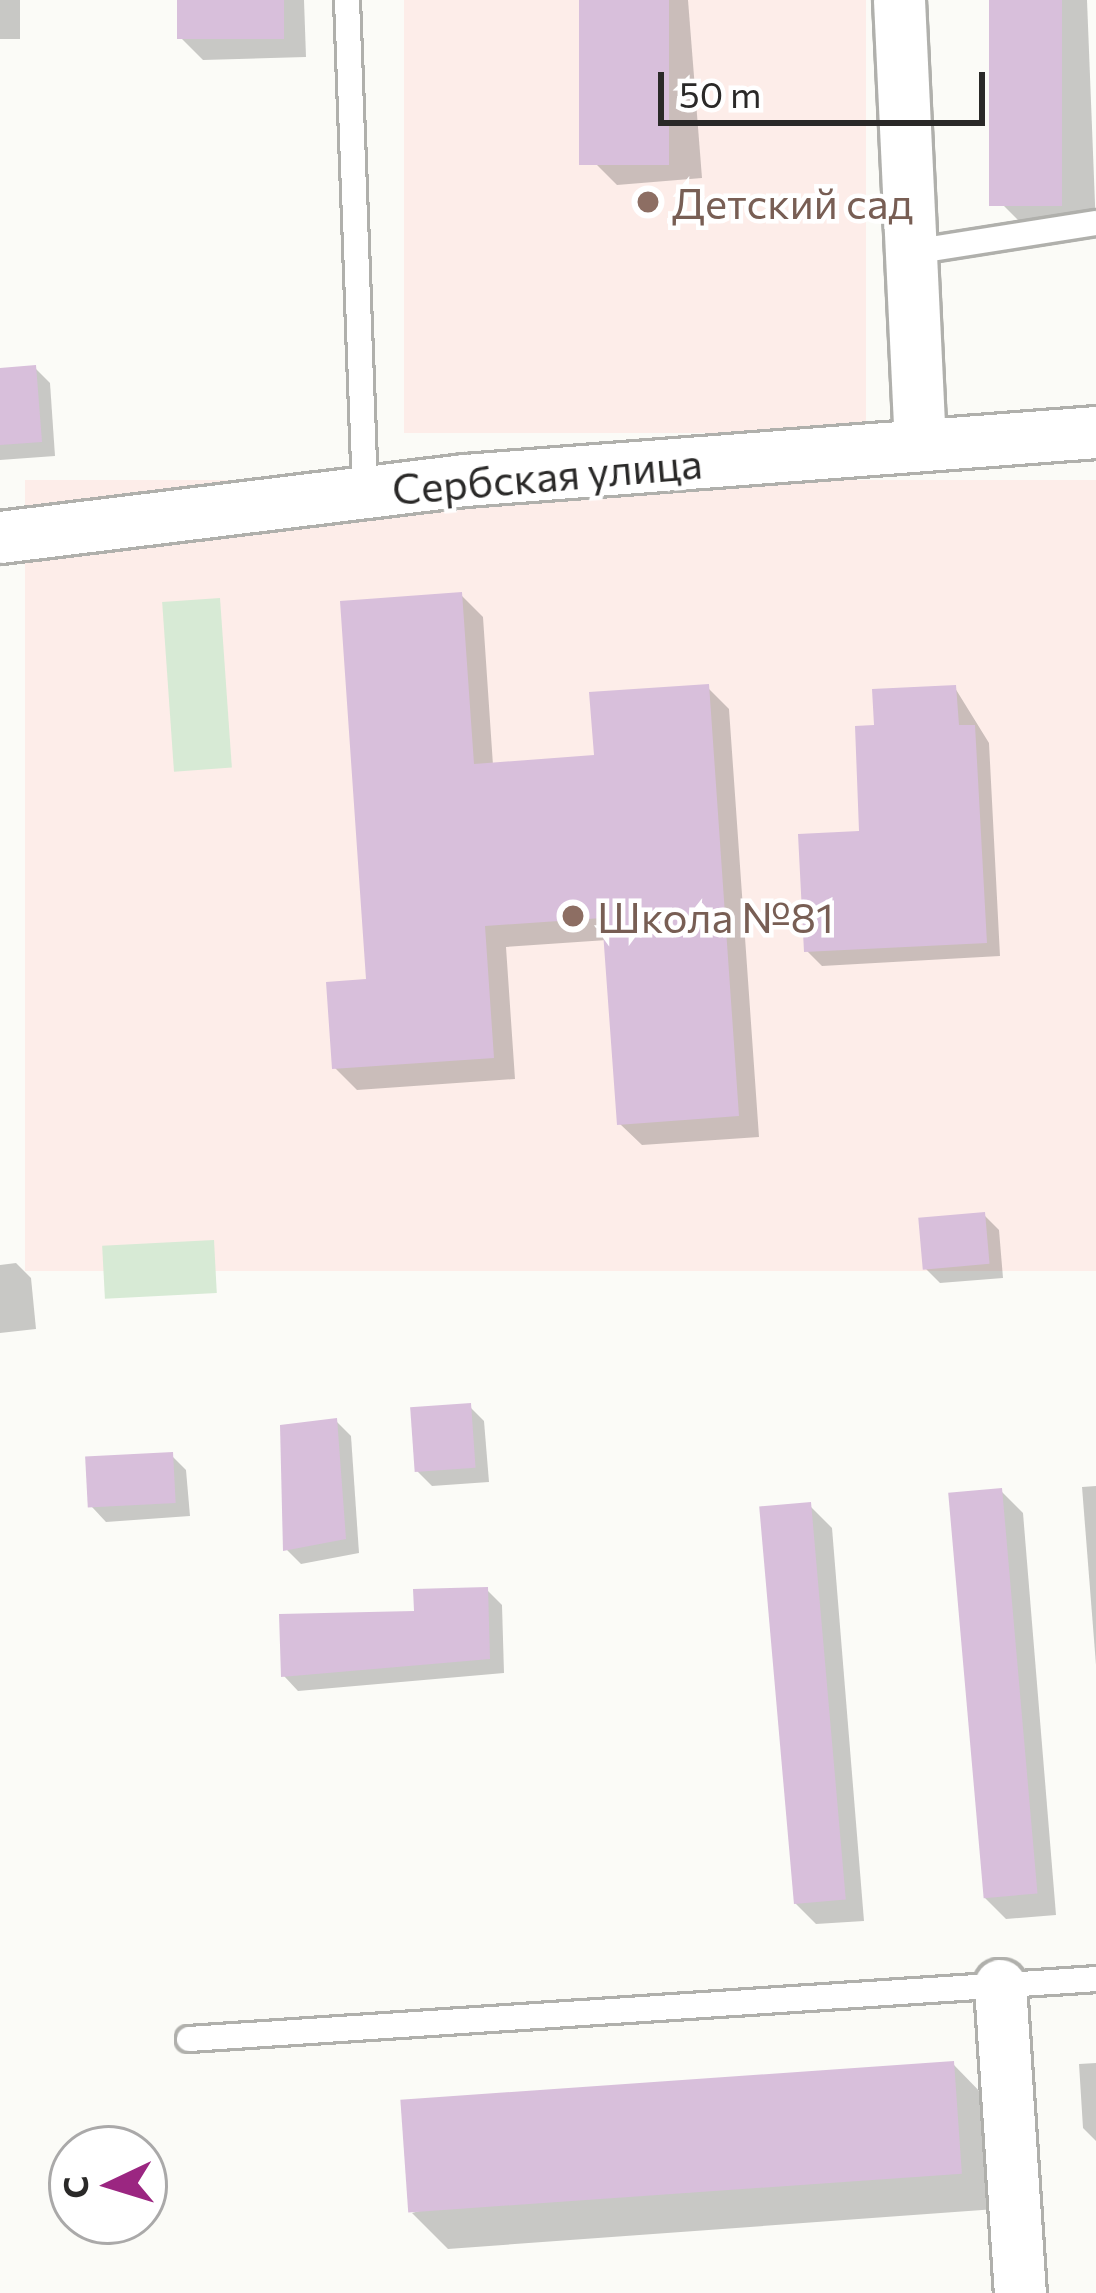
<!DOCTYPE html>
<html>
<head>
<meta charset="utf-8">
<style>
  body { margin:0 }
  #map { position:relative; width:1096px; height:2293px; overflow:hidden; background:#fbfbf7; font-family:Commissioner,sans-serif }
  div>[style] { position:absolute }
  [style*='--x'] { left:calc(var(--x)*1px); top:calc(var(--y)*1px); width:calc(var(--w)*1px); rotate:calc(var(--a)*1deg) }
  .education>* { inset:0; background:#fdede9; transform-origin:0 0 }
  .green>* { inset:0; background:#d7ead5; transform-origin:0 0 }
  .shadow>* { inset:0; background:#0003; transform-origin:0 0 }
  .building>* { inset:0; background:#d8bfdb; transform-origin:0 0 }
  .roads { filter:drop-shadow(3px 0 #b0b0ac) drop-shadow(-3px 0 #b0b0ac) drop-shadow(0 3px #b0b0ac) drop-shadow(0 -3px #b0b0ac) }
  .service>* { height:24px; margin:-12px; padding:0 12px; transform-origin:12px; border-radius:12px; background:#fff }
  .minor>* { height:51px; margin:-25.5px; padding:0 25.5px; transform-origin:25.5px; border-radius:25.5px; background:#fff }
  .dots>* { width:33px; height:33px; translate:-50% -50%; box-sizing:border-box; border:6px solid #fff; border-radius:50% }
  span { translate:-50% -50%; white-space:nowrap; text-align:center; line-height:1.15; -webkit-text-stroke:9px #fff; paint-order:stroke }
  .education-label { font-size:42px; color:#785e54 }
  .left { translate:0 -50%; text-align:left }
  .street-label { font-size:42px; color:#2a2928 }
  .north { position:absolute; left:48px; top:2125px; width:120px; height:120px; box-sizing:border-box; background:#fff; border:3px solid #aaa9a9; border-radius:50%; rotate:266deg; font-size:33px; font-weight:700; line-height:48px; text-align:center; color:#2a2928 }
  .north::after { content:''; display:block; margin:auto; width:42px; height:54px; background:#9b2681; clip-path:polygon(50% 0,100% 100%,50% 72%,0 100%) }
  .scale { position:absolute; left:658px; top:72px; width:327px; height:54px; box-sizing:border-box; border:6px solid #2a2928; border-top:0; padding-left:15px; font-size:36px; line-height:42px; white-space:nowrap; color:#2a2928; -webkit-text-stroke:9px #fff; paint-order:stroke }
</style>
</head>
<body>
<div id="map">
  <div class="education">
    <i style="left:404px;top:0;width:462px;height:433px"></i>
    <i style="left:1096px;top:480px;width:791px;height:1071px;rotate:90deg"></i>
  </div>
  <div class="green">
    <i style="left:220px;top:598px;width:170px;height:58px;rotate:86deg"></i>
    <i style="left:214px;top:1240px;width:53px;height:112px;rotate:87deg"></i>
  </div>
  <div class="shadow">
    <i style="left:0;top:0;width:20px;height:39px"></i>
    <i style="clip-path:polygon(180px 0,304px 0,306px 57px,203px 60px,181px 38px)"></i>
    <i style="clip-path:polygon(582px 0,688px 0,702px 178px,617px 185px,595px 163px)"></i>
    <i style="clip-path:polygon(992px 0,1087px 0,1096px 229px,1030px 232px,1002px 204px)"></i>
    <i style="clip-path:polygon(35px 368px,50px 383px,55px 456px,0 460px,0 371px)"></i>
    <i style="clip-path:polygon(461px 595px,483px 617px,493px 765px,597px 758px,707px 687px,729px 709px,759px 1137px,642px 1145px,620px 1124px,607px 940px,506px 947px,515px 1079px,357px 1090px,335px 1068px,369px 982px)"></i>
    <i style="clip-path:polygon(955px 688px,989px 743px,1000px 956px,822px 966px,807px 951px,862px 833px,877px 728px)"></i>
    <i style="clip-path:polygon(984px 1215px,999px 1230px,1003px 1278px,940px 1283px,925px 1268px)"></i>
    <i style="clip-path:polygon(16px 1263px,31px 1278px,36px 1329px,0 1333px,0 1265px)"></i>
    <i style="clip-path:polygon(469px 1406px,484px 1421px,489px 1482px,432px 1486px,417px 1471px)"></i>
    <i style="clip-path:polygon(336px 1421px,351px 1436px,359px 1553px,301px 1564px,286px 1549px)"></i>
    <i style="clip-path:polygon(171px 1455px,186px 1470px,190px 1516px,106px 1522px,92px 1507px)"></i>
    <i style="clip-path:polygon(1096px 1486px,1096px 1665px,1082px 1487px)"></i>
    <i style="clip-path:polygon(1001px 1491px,1023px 1513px,1056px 1915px,1006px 1919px,984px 1897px)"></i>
    <i style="clip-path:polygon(810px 1506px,832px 1528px,864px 1921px,816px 1924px,794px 1902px)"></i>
    <i style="clip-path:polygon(487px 1590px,502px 1605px,504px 1673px,298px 1691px,284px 1676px)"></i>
    <i style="clip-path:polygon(1096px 2063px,1096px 2141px,1083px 2128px,1079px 2064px)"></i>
    <i style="clip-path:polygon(953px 2064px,988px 2100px,996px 2209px,448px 2249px,412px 2213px)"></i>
  </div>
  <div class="building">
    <i style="left:177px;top:0;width:107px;height:39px"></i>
    <i style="left:579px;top:0;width:90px;height:165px"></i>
    <i style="left:989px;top:0;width:73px;height:206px"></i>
    <i style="clip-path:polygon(36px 365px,42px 442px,0 445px,0 368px)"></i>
    <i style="clip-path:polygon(462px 592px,474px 764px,594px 755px,589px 692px,709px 684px,739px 1116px,617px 1125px,602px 918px,485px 926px,494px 1058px,332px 1069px,326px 982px,366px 979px,340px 601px)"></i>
    <i style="clip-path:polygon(956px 685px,959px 725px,975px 725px,987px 943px,804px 952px,798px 834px,859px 831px,855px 726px,874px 725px,872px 689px)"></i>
    <i style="left:985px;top:1212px;width:52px;height:67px;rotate:85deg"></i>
    <i style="left:471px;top:1403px;width:65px;height:61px;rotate:86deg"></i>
    <i style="clip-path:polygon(337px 1418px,346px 1539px,283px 1551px,280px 1425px)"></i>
    <i style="left:173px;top:1452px;width:51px;height:88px;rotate:87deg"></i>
    <i style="left:1002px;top:1488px;width:407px;height:54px;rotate:85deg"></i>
    <i style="left:811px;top:1502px;width:399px;height:52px;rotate:85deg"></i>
    <i style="clip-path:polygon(488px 1587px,490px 1659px,281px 1677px,279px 1614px,414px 1611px,413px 1589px)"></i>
    <i style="left:954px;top:2061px;width:113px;height:555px;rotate:86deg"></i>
  </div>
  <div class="roads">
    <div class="service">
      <i style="--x:347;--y:0;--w:492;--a:87.9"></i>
      <i style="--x:912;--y:252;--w:186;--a:-9"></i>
      <i style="--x:189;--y:2039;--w:909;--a:-3.78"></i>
    </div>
    <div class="minor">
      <i style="--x:899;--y:0;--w:441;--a:87.3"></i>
      <i style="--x:0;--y:537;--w:468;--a:-7"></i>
      <i style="--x:465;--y:480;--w:633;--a:-4.35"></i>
      <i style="--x:1000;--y:1985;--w:309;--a:86.3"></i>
    </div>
  </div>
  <div class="dots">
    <i style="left:648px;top:202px;background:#8d6e63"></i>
    <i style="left:573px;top:916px;background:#8d6e63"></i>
  </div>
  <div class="education-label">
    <span class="left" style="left:672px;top:202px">Детский сад</span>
    <span class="left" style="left:597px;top:916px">Школа №81</span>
  </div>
  <div class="street-label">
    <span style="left:547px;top:475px;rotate:-5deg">Сербская улица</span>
  </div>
  <div class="north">С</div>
  <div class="scale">50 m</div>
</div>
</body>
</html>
